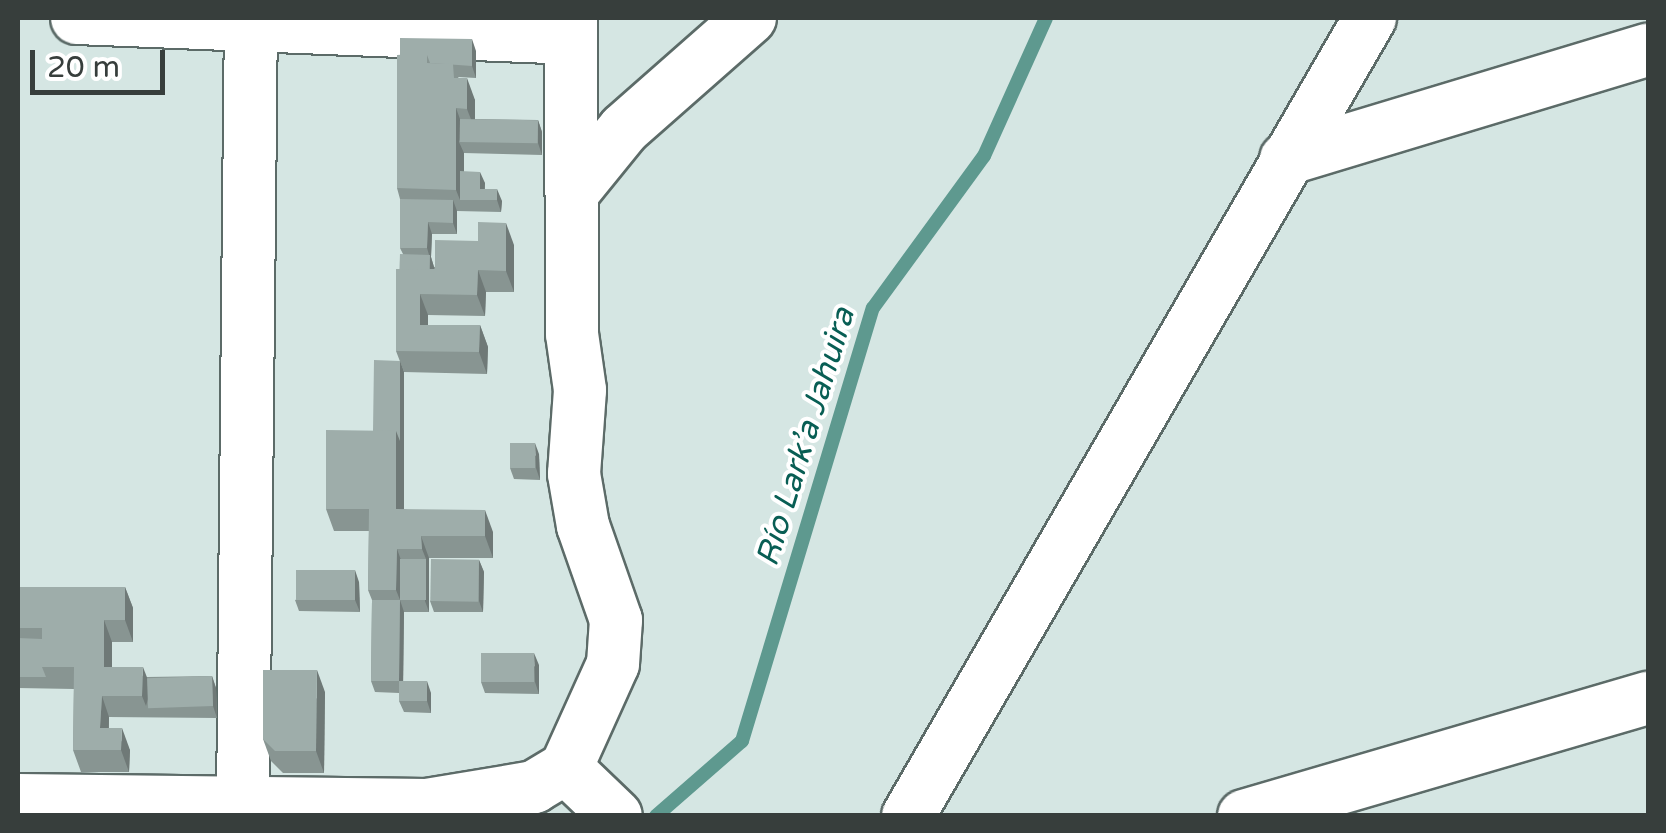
<!DOCTYPE html>
<html>
<head>
<meta charset="utf-8">
<style>
  body { margin:0 }
  #map { position:relative; width:1666px; height:833px; overflow:hidden; background:#d5e6e3; font-family:"Varela Round",sans-serif }
  div>[style] { position:absolute }
  [style*='--x'] { left:calc(var(--x)*1px); top:calc(var(--y)*1px); width:calc(var(--w)*1px); rotate:calc(var(--a)*1deg) }
  .stream>* { height:14px; margin:-7px; padding:0 7px; transform-origin:7px; border-radius:7px; background:#5e998f }
  .roads { filter:drop-shadow(2px 0 #5c6b68) drop-shadow(-2px 0 #5c6b68) drop-shadow(0 2px #5c6b68) drop-shadow(0 -2px #5c6b68) }
  .street>* { height:52px; margin:-26px; padding:0 26px; transform-origin:26px; border-radius:26px; background:#fff }
  .wall>* { inset:0; background:#889592 }
  .shaded-wall>* { inset:0; background:#6f7977 }
  .building>* { inset:0; background:#9eadaa; transform-origin:0 0 }
  span { translate:-50% -50%; white-space:nowrap; text-align:center; line-height:1.15; -webkit-text-stroke:8px #fff; paint-order:stroke }
  .water-label { font-size:32px; color:#085e54; font-style:italic }
  .frame { position:absolute; inset:0; border:20px solid #373e3c; pointer-events:none }
  .scale { position:absolute; left:30px; top:50px; width:135px; height:45px; box-sizing:border-box; border:5px solid #373e3c; border-top:0; padding-left:12px; font-size:30px; line-height:35px; white-space:nowrap; color:#373e3c; -webkit-text-stroke:8px #fff; paint-order:stroke }
</style>
</head>
<body>
<div id="map">
  <div class="stream">
    <i style="--x:656;--y:816;--w:114;--a:-41.1"></i>
    <i style="--x:742;--y:741;--w:452;--a:-73.2"></i>
    <i style="--x:873;--y:308;--w:188;--a:-53.9"></i>
    <i style="--x:984;--y:156;--w:151;--a:-65.8"></i>
  </div>
  <div class="roads">
    <div class="street">
      <i style="--x:77;--y:18;--w:494;--a:2.3"></i>
      <i style="--x:1286;--y:159;--w:378;--a:-16.8"></i>
      <i style="--x:572;--y:193;--w:82;--a:-50.9"></i>
      <i style="--x:624;--y:129;--w:168;--a:-41.4"></i>
      <i style="--x:566;--y:768;--w:114;--a:-65.7"></i>
      <i style="--x:613;--y:664;--w:44;--a:-86.1"></i>
      <i style="--x:616;--y:620;--w:100;--a:-109.3"></i>
      <i style="--x:583;--y:526;--w:53;--a:-99.8"></i>
      <i style="--x:574;--y:474;--w:84;--a:-85.9"></i>
      <i style="--x:580;--y:390;--w:57;--a:-98.1"></i>
      <i style="--x:572;--y:334;--w:316;--a:-90.2"></i>
      <i style="--x:566;--y:768;--w:69;--a:43.8"></i>
      <i style="--x:18;--y:800;--w:409;--a:0.7"></i>
      <i style="--x:427;--y:805;--w:109;--a:-9.5"></i>
      <i style="--x:534;--y:787;--w:37;--a:-31"></i>
      <i style="--x:243;--y:803;--w:785;--a:-89.42"></i>
      <i style="--x:908;--y:816;--w:922;--a:-59.93"></i>
      <i style="--x:1244;--y:816;--w:421;--a:-16.3"></i>
    </div>
  </div>
  <div class="wall">
    <i style="clip-path:polygon(476px 51px,476px 78px,458px 77px,475px 100px,475px 119px,538px 120px,542px 132px,542px 155px,464px 153px,464px 172px,485px 183px,485px 189px,502px 201px,501px 212px,457px 211px,457px 234px,432px 234px,431px 257px,434px 267px,514px 245px,514px 292px,486px 292px,485px 316px,428px 315px,428px 325px,480px 325px,488px 347px,487px 374px,404px 372px,396px 351px,400px 269px,403px 254px,400px 248px,400px 199px,397px 188px,397px 55px)"></i>
    <i style="clip-path:polygon(400px 361px,404px 372px,404px 509px,493px 532px,493px 558px,429px 558px,429px 612px,404px 612px,403px 681px,431px 693px,431px 713px,404px 712px,399px 701px,399px 693px,375px 692px,371px 681px,372px 600px,368px 590px,369px 531px,334px 531px,326px 509px,373px 431px)"></i>
    <i style="clip-path:polygon(539px 454px,540px 480px,514px 479px,510px 468px)"></i>
    <i style="clip-path:polygon(479px 560px,484px 572px,483px 612px,434px 612px,430px 601px)"></i>
    <i style="clip-path:polygon(359px 582px,360px 612px,299px 611px,295px 600px)"></i>
    <i style="clip-path:polygon(18px 587px,125px 587px,133px 608px,133px 642px,112px 642px,112px 667px,147px 677px,212px 676px,216px 688px,217px 718px,109px 717px,109px 728px,130px 750px,129px 772px,81px 772px,73px 750px,74px 689px,18px 688px)"></i>
    <i style="clip-path:polygon(539px 665px,539px 694px,485px 693px,481px 682px)"></i>
    <i style="clip-path:polygon(325px 692px,324px 773px,283px 773px,271px 761px,263px 739px)"></i>
  </div>
  <div class="shaded-wall">
    <i style="clip-path:polygon(472px 39px,476px 51px,476px 78px,472px 66px)"></i>
    <i style="clip-path:polygon(467px 78px,475px 100px,475px 130px,467px 109px)"></i>
    <i style="clip-path:polygon(456px 108px,464px 130px,459px 142px,464px 153px,464px 200px,460px 200px,456px 190px)"></i>
    <i style="clip-path:polygon(538px 120px,542px 132px,542px 155px,538px 143px)"></i>
    <i style="clip-path:polygon(480px 172px,485px 183px,484px 200px,480px 189px)"></i>
    <i style="clip-path:polygon(497px 189px,502px 201px,501px 212px,497px 200px)"></i>
    <i style="clip-path:polygon(453px 200px,457px 211px,457px 234px,453px 223px)"></i>
    <i style="clip-path:polygon(428px 222px,432px 234px,431px 257px,434px 267px,434px 291px,430px 279px,430px 258px,427px 248px)"></i>
    <i style="clip-path:polygon(506px 223px,514px 245px,514px 292px,506px 271px)"></i>
    <i style="clip-path:polygon(478px 270px,486px 292px,485px 316px,477px 295px)"></i>
    <i style="clip-path:polygon(420px 294px,428px 315px,428px 347px,420px 325px)"></i>
    <i style="clip-path:polygon(480px 325px,488px 347px,487px 374px,479px 352px)"></i>
    <i style="clip-path:polygon(400px 361px,404px 372px,404px 531px,396px 509px,396px 431px)"></i>
    <i style="clip-path:polygon(535px 443px,539px 454px,540px 480px,536px 468px)"></i>
    <i style="clip-path:polygon(485px 510px,493px 532px,493px 558px,485px 536px)"></i>
    <i style="clip-path:polygon(421px 536px,429px 558px,429px 612px,425px 601px,426px 559px,422px 549px)"></i>
    <i style="clip-path:polygon(397px 549px,405px 571px,400px 600px,396px 590px)"></i>
    <i style="clip-path:polygon(479px 560px,484px 572px,483px 612px,479px 601px)"></i>
    <i style="clip-path:polygon(355px 570px,359px 582px,360px 612px,355px 600px)"></i>
    <i style="clip-path:polygon(125px 587px,133px 608px,133px 642px,125px 620px)"></i>
    <i style="clip-path:polygon(400px 600px,404px 612px,403px 693px,399px 681px)"></i>
    <i style="clip-path:polygon(104px 620px,112px 642px,112px 688px,104px 667px)"></i>
    <i style="clip-path:polygon(534px 653px,539px 665px,539px 694px,535px 682px)"></i>
    <i style="clip-path:polygon(143px 667px,151px 688px,146px 706px,142px 696px)"></i>
    <i style="clip-path:polygon(317px 670px,325px 692px,324px 773px,316px 751px)"></i>
    <i style="clip-path:polygon(212px 676px,216px 688px,217px 718px,213px 706px)"></i>
    <i style="clip-path:polygon(427px 681px,431px 693px,431px 713px,427px 701px)"></i>
    <i style="clip-path:polygon(102px 696px,109px 717px,108px 749px,100px 728px)"></i>
    <i style="clip-path:polygon(122px 728px,130px 750px,129px 772px,121px 750px)"></i>
  </div>
  <div class="building">
    <i style="clip-path:polygon(400px 38px,472px 39px,472px 66px,430px 63px,427px 55px,400px 55px)"></i>
    <i style="clip-path:polygon(397px 55px,427px 55px,427px 63px,453px 64px,454px 78px,467px 78px,467px 109px,456px 108px,456px 190px,397px 188px)"></i>
    <i style="left:460px;top:119px;width:78px;height:23px;rotate:1deg"></i>
    <i style="clip-path:polygon(460px 171px,480px 172px,480px 189px,497px 189px,497px 200px,460px 200px)"></i>
    <i style="clip-path:polygon(400px 199px,453px 200px,453px 223px,428px 222px,427px 248px,400px 248px)"></i>
    <i style="clip-path:polygon(478px 222px,506px 223px,506px 271px,478px 270px,477px 295px,420px 294px,420px 325px,480px 325px,479px 352px,396px 351px,396px 269px,435px 269px,435px 240px,478px 241px)"></i>
    <i style="left:400px;top:254px;width:30px;height:15px;rotate:2deg"></i>
    <i style="clip-path:polygon(374px 360px,400px 361px,400px 441px,396px 431px,373px 431px)"></i>
    <i style="clip-path:polygon(326px 430px,396px 431px,396px 509px,485px 510px,485px 536px,421px 536px,422px 549px,397px 549px,396px 590px,368px 590px,369px 509px,326px 509px)"></i>
    <i style="left:510px;top:443px;width:25px;height:25px"></i>
    <i style="left:400px;top:559px;width:26px;height:41px"></i>
    <i style="left:431px;top:559px;width:48px;height:42px;rotate:1deg"></i>
    <i style="left:296px;top:570px;width:59px;height:30px"></i>
    <i style="clip-path:polygon(18px 587px,125px 587px,125px 620px,104px 620px,104px 667px,143px 667px,142px 696px,102px 696px,100px 728px,122px 728px,121px 750px,73px 750px,74px 667px,42px 667px,42px 628px,18px 628px)"></i>
    <i style="clip-path:polygon(372px 600px,400px 600px,399px 681px,427px 681px,427px 701px,399px 701px,399px 681px,371px 681px)"></i>
    <i style="clip-path:polygon(18px 638px,42px 639px,42px 667px,46px 677px,18px 677px)"></i>
    <i style="left:481px;top:653px;width:53px;height:29px"></i>
    <i style="clip-path:polygon(263px 670px,317px 670px,316px 751px,275px 751px,263px 739px)"></i>
    <i style="left:212px;top:676px;width:30px;height:65px;rotate:88deg"></i>
  </div>
  <div class="water-label">
    <span style="left:806px;top:437px;rotate:-73deg">Río Lark’a Jahuira</span>
  </div>
  <div class="frame"></div>
  <div class="scale">20 m</div>
</div>
</body>
</html>
